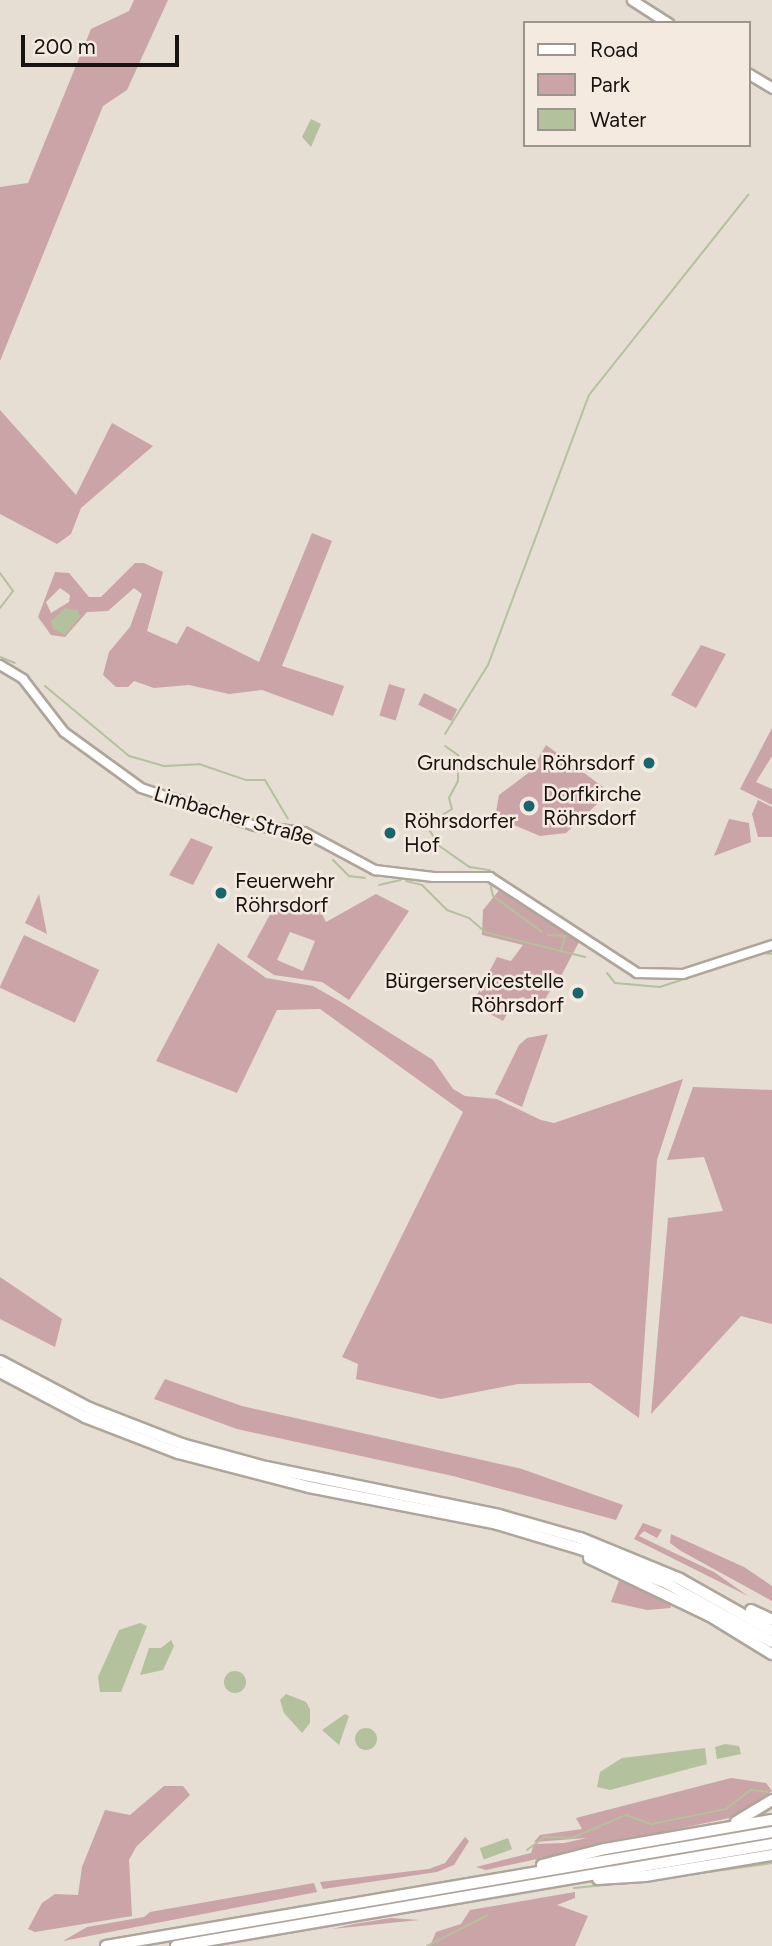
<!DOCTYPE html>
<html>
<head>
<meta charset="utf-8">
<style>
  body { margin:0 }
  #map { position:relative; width:772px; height:1946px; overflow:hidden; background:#e6ddd3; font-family:Figtree,sans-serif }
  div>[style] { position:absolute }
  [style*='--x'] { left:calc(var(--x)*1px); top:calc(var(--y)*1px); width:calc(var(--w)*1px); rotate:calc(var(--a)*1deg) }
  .green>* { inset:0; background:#caa4a7; transform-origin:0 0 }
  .water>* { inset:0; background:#b4c19d; transform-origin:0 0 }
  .round { border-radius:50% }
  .stream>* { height:2px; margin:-1px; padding:0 1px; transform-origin:1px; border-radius:1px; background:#b4c19d }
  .roads { filter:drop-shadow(2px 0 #aea59b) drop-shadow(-2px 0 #aea59b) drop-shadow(0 2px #aea59b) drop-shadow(0 -2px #aea59b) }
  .tertiary>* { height:8px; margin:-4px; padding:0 4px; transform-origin:4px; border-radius:4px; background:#fff }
  .secondary>* { height:9px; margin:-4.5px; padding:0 4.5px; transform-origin:4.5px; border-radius:4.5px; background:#fff }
  .motorway>* { height:10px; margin:-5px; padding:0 5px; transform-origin:5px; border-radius:5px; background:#fff }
  .dots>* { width:19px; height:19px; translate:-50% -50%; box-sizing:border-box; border:4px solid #f4eae0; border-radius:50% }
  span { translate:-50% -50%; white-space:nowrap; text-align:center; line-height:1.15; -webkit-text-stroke:5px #f4eae0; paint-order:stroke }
  .poi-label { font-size:21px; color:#171310 }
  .right { translate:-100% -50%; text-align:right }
  .left { translate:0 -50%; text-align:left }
  .street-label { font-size:21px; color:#171310 }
  .legend { position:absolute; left:523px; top:21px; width:228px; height:126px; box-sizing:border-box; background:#f4eae0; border:2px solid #9c948d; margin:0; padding:9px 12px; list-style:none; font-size:21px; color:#171310 }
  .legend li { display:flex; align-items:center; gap:14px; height:35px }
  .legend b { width:35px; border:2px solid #9c948d }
  .scale { position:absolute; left:21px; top:35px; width:158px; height:32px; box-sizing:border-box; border:4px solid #171310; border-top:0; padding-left:9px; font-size:21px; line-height:24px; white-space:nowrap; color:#171310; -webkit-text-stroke:5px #f4eae0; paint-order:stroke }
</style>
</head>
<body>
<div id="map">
  <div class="green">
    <i style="clip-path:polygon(134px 0,168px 0,127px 90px,103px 106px,0 361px,0 187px,28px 183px,91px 29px,129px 11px)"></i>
    <i style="clip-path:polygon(0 410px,76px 495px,112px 423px,153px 446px,81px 508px,71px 534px,57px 544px,0 514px)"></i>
    <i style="clip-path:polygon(evenodd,312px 533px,332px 541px,282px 666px,344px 686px,333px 716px,262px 690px,229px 694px,189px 685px,154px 688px,134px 681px,128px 687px,116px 687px,103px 675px,109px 652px,130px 627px,142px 594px,134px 588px,108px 611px,87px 612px,65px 637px,51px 635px,38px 617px,55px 572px,69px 573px,89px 597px,101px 597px,135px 563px,144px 563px,163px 572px,147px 631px,177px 644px,187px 626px,259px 662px,312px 533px,60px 588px,70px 595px,69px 602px,51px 613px,46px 602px,60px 588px)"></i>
    <i style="clip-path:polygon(701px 645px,726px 654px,696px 708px,671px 695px)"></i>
    <i style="left:389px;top:684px;width:17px;height:33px;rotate:17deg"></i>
    <i style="left:424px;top:693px;width:37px;height:13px;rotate:26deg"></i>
    <i style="clip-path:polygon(772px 728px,772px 756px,756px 782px,772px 789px,772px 805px,740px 789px)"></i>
    <i style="clip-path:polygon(546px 745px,610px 792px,566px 833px,540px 836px,507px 822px,496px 812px,499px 795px,531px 771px)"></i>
    <i style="clip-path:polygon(758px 800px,772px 807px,772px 837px,758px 837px,752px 814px)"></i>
    <i style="clip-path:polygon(729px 819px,749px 823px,751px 842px,714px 856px)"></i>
    <i style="clip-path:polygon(191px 838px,213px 847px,193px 885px,169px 875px)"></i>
    <i style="clip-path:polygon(501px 888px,579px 942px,561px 976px,553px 972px,546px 986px,551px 989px,541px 1006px,523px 997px,515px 1000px,503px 1021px,472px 1004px,497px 957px,511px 961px,523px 945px,482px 935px,483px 910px)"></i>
    <i style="clip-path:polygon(39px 894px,47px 934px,25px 923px)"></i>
    <i style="clip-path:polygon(evenodd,376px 894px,409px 911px,349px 1000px,322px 982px,274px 975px,247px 957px,273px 909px,321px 912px,326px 922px,376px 894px,290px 932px,315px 941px,303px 971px,277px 960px,290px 932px)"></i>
    <i style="left:24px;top:935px;width:83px;height:58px;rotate:25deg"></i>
    <i style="clip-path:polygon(218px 943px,266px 978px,313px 986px,341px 1002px,433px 1060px,453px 1089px,465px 1096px,497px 1099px,541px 1120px,554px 1123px,683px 1079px,657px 1160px,639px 1418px,590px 1383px,518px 1384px,441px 1399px,356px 1379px,358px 1364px,342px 1357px,463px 1112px,320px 1009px,277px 1010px,237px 1093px,156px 1061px)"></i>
    <i style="clip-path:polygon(548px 1034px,522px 1107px,495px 1094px,519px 1045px,527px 1038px)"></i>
    <i style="clip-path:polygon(693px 1087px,772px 1090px,772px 1324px,741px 1316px,651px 1414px,668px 1218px,723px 1211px,704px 1157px,667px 1160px)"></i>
    <i style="clip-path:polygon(0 1277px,62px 1319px,55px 1347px,0 1319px)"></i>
    <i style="clip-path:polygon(165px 1379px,242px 1406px,522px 1469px,623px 1505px,616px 1520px,453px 1476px,237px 1429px,154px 1399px)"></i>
    <i style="clip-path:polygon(643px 1523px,662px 1530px,657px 1538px,644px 1531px,639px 1536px,714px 1572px,748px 1596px,634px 1539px)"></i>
    <i style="clip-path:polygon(671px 1534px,744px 1567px,772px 1586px,772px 1601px,681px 1551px,670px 1543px)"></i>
    <i style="clip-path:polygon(620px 1578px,670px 1602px,671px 1608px,647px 1610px,611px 1602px)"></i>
    <i style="clip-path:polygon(731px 1778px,766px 1783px,772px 1791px,729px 1818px,486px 1870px,476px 1867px,531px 1853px,534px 1844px,564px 1843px,587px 1838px,534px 1842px,540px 1835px,582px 1829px,576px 1818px)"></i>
    <i style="clip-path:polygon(164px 1786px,183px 1786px,190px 1795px,136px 1847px,129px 1860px,132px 1916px,35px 1932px,28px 1929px,42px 1903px,55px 1894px,78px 1895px,82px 1867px,105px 1810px,130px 1815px)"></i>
    <i style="clip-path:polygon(465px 1837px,469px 1841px,454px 1865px,437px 1872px,323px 1889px,320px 1882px,429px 1869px,445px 1863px)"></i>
    <i style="clip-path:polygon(314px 1883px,317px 1892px,63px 1941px,87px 1927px,144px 1917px,150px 1912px)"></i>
    <i style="clip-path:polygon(575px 1892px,575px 1898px,557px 1905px,588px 1916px,575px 1946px,430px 1946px,436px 1932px,461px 1924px,470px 1910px)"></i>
    <i style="clip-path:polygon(391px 1918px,419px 1920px,332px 1929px,354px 1924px)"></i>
  </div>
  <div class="water">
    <i style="clip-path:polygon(311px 119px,321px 124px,311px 147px,302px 137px)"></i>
    <i style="clip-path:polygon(65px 608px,78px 610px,80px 617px,65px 635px,53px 629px,51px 621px)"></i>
    <i style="clip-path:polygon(140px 1623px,147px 1626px,121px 1692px,100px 1692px,98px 1677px,119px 1630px)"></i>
    <i style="clip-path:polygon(171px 1640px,174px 1646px,163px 1670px,140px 1675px,149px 1648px,161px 1648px)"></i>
    <i class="round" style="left:224px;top:1671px;width:22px;height:22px"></i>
    <i style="clip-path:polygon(286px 1694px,306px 1702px,310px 1709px,310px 1723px,302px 1733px,284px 1713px,280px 1700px)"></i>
    <i style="clip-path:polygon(345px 1714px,349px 1716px,339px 1745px,322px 1730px)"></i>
    <i class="round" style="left:355px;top:1728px;width:22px;height:22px"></i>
    <i style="clip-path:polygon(725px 1744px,739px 1746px,741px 1754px,717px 1759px,715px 1747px)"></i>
    <i style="clip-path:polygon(705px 1748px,707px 1764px,610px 1790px,597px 1787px,600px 1772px,622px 1758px)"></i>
    <i style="left:508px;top:1838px;width:12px;height:30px;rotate:70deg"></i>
  </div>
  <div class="stream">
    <i style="--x:0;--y:573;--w:22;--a:54"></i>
    <i style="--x:13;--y:591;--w:21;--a:127"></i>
    <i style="--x:0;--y:657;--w:16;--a:22"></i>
    <i style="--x:45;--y:686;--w:109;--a:39.8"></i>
    <i style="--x:129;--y:756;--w:37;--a:16"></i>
    <i style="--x:165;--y:766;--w:34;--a:-3"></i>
    <i style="--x:199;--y:764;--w:50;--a:18.8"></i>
    <i style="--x:246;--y:780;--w:19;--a:0"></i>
    <i style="--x:265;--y:780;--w:45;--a:59.5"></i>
    <i style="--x:445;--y:734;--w:81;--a:-58.1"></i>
    <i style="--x:488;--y:665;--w:288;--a:-69.5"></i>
    <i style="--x:589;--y:395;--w:256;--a:-51.5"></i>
    <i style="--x:445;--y:746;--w:16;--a:35"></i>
    <i style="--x:458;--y:755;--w:26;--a:90"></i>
    <i style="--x:458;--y:781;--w:19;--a:118"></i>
    <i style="--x:449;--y:798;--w:11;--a:75"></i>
    <i style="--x:452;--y:809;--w:15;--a:148"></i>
    <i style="--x:439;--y:817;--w:17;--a:123"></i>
    <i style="--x:430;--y:831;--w:16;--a:60"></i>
    <i style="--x:438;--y:845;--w:39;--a:35"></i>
    <i style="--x:470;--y:867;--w:20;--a:9"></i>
    <i style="--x:333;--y:860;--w:23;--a:45"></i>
    <i style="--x:349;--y:876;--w:16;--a:7"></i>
    <i style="--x:406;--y:881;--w:16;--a:14"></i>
    <i style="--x:422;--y:885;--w:35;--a:45"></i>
    <i style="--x:447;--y:910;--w:23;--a:20"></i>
    <i style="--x:469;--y:918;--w:21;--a:41"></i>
    <i style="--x:485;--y:932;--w:103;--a:14"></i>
    <i style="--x:490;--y:883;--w:13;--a:77"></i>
    <i style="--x:493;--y:896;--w:61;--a:36.3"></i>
    <i style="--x:379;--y:885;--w:22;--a:-13"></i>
    <i style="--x:548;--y:935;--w:17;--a:3"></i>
    <i style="--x:565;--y:936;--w:16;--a:105"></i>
    <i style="--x:607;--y:973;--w:13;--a:51"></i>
    <i style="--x:615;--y:983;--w:45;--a:5.1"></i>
    <i style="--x:660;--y:987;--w:108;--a:-18.3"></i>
    <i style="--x:763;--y:953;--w:9;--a:6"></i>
    <i style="--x:527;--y:1850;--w:21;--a:-37"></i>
    <i style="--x:544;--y:1837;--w:28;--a:2"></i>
    <i style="--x:572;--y:1838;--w:59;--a:-23.1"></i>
    <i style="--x:626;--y:1815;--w:27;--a:20"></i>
    <i style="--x:651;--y:1824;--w:76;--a:-11.3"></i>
    <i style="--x:726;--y:1809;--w:31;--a:-38"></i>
    <i style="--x:750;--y:1790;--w:18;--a:6"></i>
    <i style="--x:673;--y:1877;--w:100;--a:-8"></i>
    <i style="--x:574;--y:1888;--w:51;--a:-5.6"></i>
    <i style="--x:427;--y:1946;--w:68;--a:-26.9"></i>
  </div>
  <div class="roads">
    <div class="tertiary">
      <i style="--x:0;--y:665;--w:27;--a:31"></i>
      <i style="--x:23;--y:679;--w:67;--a:52.3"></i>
      <i style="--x:64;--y:732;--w:95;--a:36"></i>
      <i style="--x:141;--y:788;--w:120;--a:18.4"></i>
      <i style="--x:255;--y:826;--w:49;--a:7"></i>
      <i style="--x:304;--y:832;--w:81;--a:28.2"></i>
      <i style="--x:375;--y:870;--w:59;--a:6.8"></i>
      <i style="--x:434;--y:877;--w:56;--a:0"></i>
      <i style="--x:490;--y:877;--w:176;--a:33.1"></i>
      <i style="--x:637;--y:973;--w:46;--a:1.2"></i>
      <i style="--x:683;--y:974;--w:94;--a:-18"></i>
    </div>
    <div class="secondary">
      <i style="--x:632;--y:0;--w:43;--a:32.6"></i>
      <i style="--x:749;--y:74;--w:27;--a:31"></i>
    </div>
    <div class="motorway">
      <i style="--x:0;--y:1361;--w:101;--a:27.8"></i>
      <i style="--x:89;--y:1408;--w:100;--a:21.2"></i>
      <i style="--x:182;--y:1444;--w:87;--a:15.3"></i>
      <i style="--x:266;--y:1467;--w:238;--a:11.6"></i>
      <i style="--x:499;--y:1515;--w:84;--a:15.9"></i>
      <i style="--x:580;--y:1538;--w:108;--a:22.3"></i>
      <i style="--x:680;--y:1579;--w:106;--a:29.5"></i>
      <i style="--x:0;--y:1372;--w:96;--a:27.9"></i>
      <i style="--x:85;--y:1417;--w:100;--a:21.2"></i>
      <i style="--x:178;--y:1453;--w:135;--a:14.5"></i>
      <i style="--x:309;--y:1487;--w:192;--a:11.1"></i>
      <i style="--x:497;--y:1524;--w:88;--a:16.6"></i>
      <i style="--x:581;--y:1549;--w:92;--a:21.8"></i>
      <i style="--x:666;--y:1583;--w:121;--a:29.1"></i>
      <i style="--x:589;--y:1558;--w:134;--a:25.6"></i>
      <i style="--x:710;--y:1616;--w:73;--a:31.5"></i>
      <i style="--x:751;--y:1610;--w:23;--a:25"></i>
      <i style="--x:736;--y:1822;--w:42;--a:-31.4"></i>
      <i style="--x:542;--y:1865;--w:65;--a:-14.3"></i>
      <i style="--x:605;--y:1849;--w:169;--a:-9.9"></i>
      <i style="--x:598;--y:1879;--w:47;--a:-3.7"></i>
      <i style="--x:645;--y:1876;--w:129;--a:-9.4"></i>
      <i style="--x:106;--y:1946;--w:676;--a:-9.71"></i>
      <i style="--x:176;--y:1946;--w:605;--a:-9.71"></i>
    </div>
  </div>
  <div class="dots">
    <i style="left:649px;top:763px;background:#19656e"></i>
    <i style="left:529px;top:806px;background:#19656e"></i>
    <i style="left:390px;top:833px;background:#19656e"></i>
    <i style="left:221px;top:893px;background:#19656e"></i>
    <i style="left:578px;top:993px;background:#19656e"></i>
  </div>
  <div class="poi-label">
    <span class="right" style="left:635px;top:763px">Grundschule Röhrsdorf</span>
    <span class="left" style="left:543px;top:806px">Dorfkirche<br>Röhrsdorf</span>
    <span class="left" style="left:404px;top:833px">Röhrsdorfer<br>Hof</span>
    <span class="left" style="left:235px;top:893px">Feuerwehr<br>Röhrsdorf</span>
    <span class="right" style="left:564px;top:993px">Bürgerservicestelle<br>Röhrsdorf</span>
  </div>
  <div class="street-label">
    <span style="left:234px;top:816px;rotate:16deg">Limbacher Straße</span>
  </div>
  <ul class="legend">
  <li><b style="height:9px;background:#fff"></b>Road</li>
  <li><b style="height:19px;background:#caa4a7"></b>Park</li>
  <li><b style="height:19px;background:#b4c19d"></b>Water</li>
  </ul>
  <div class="scale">200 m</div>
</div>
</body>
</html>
